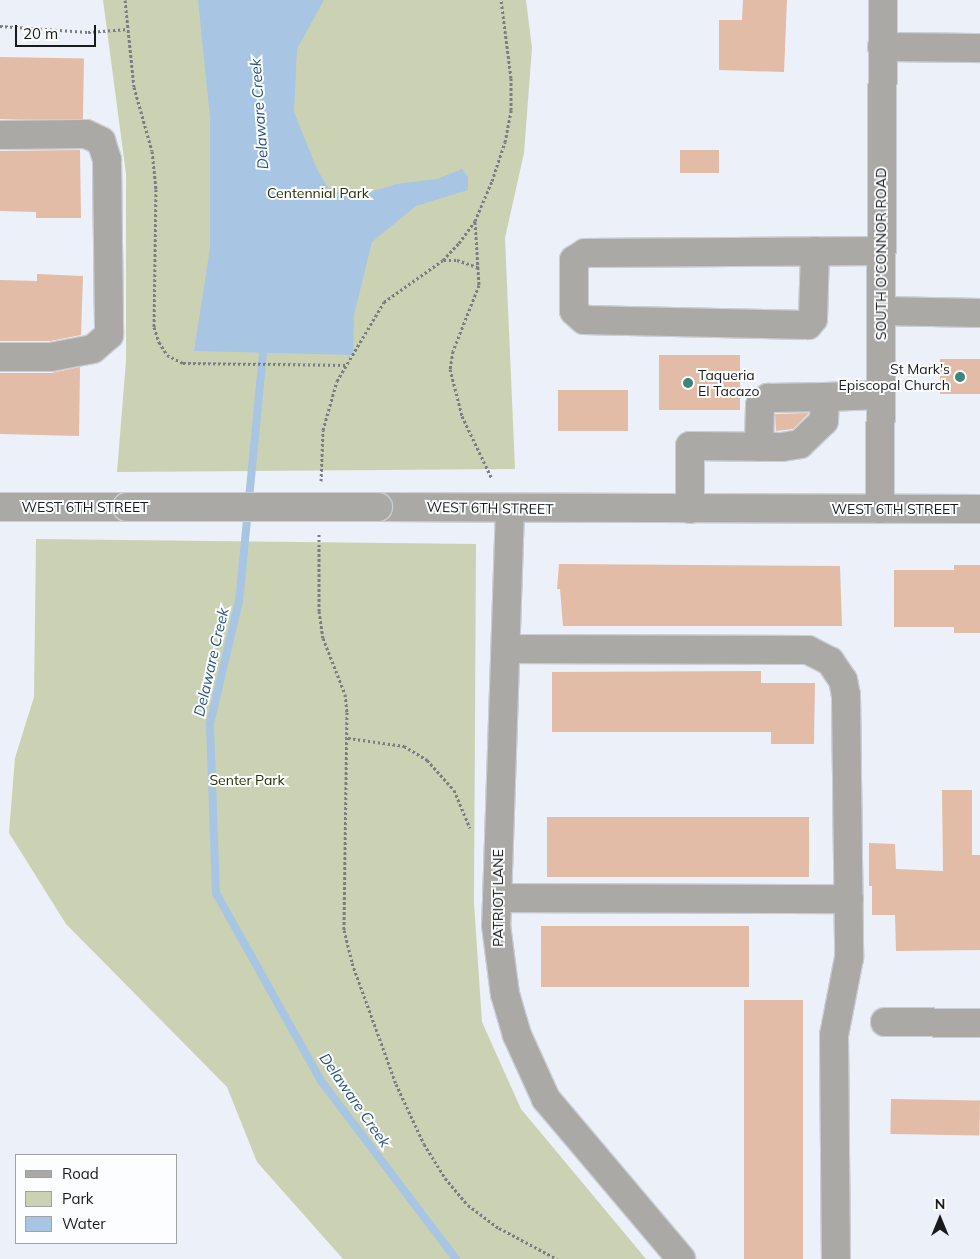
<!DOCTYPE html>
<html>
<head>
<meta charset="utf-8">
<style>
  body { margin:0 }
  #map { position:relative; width:980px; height:1259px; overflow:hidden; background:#ecf0f8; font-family:Mulish,sans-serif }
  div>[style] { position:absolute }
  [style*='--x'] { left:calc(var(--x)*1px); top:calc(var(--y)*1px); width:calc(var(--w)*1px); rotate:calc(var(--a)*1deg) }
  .green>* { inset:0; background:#cbd2b3 }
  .water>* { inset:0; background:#a8c6e3 }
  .stream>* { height:8px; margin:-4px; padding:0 4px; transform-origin:4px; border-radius:4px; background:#a8c6e3 }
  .building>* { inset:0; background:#e2bca6; transform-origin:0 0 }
  .path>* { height:3px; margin-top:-1.5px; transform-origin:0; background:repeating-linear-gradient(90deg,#7a7d82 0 2.5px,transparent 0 5px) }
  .roads { filter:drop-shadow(1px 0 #caced5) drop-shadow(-1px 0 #caced5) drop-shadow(0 1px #caced5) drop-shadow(0 -1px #caced5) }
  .minor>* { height:28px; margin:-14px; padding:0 14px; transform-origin:14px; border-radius:14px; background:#aba9a6 }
  .bridges { filter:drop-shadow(1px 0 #caced5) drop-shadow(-1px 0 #caced5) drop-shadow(0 1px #caced5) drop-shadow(0 -1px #caced5) }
  .minor-bridge>* { height:28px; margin:-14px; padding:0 14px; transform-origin:14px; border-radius:14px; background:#aba9a6 }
  .dots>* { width:14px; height:14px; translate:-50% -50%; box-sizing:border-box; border:2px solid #fcfdff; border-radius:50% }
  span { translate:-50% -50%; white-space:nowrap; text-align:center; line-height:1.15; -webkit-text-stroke:4px #fcfdff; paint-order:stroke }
  .park-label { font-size:14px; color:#293001 }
  .street-label { font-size:14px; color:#181a1c }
  .poi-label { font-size:14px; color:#181a1c }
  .right { translate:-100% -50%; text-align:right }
  .left { translate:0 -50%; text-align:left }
  .water-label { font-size:15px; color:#27537b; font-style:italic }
  .legend { position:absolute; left:15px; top:1154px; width:162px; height:90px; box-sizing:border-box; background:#fcfdff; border:1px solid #a1a2a4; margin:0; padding:6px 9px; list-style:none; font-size:15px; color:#181a1c }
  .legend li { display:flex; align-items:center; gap:10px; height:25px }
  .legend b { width:25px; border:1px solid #a1a2a4 }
  .north { position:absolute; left:915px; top:1194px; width:50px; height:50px; -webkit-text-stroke:4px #fcfdff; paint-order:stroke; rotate:0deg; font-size:14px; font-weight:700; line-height:20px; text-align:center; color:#181a1c }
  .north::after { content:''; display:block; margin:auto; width:18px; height:22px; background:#181a1c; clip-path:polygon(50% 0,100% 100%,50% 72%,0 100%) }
  .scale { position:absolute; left:15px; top:25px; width:81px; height:22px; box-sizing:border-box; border:2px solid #181a1c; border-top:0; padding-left:6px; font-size:15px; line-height:18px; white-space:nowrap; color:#181a1c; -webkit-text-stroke:4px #fcfdff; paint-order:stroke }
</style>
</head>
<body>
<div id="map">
  <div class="green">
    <i style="clip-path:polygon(103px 0,526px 0,532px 48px,524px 153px,505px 238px,515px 469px,117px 472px,126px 361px,126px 174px)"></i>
    <i style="clip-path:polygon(36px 539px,476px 544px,474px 903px,482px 1022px,521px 1109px,646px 1259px,343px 1259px,257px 1162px,227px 1087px,66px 924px,9px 833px,15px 758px,34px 697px)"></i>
  </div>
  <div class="water">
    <i style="clip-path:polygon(198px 0,324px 0,297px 49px,294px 112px,317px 169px,330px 191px,357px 196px,397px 184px,437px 179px,462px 169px,468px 177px,468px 190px,416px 206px,372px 242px,354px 315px,353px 355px,194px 351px,210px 248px,210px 118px)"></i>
  </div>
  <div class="stream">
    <i style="--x:264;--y:343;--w:259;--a:95.5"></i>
    <i style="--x:239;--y:601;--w:126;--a:103.3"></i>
    <i style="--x:210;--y:724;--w:169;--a:88"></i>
    <i style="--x:216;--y:893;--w:215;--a:60.8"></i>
    <i style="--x:321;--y:1081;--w:223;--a:52.8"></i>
  </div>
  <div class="building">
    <i style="clip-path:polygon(743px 0,787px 0,784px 72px,719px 70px,719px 20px,742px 20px)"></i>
    <i style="left:0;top:57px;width:84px;height:62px;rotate:1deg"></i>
    <i style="clip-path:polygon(80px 150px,81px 218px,36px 218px,36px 212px,0 211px,0 151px)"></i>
    <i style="left:680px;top:150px;width:39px;height:23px"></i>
    <i style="clip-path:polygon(37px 274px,83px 276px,81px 335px,50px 341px,0 341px,0 280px,37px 281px)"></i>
    <i style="left:659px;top:355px;width:81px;height:55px"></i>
    <i style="left:980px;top:359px;width:35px;height:40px;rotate:90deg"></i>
    <i style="clip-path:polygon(80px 367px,79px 436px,0 434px,0 373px,51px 373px)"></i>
    <i style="left:558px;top:390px;width:70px;height:41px"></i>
    <i style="clip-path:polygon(809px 413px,793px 429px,776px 431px,775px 414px)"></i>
    <i style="clip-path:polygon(559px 564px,840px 566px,842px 626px,563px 626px,560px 589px,557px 589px)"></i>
    <i style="clip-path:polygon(954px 565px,980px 565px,980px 633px,954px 633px,954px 627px,894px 627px,894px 570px,954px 570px)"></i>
    <i style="clip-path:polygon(761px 671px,761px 683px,815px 683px,814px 744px,771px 744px,771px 732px,552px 732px,552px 672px)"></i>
    <i style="clip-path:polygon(942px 790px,972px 790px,972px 855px,980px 855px,980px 950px,896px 951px,895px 915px,872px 915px,872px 886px,869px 886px,869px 843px,895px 844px,896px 869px,943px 871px)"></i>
    <i style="left:809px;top:817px;width:60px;height:262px;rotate:90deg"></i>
    <i style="left:541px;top:926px;width:208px;height:61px"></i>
    <i style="left:744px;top:1000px;width:59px;height:259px"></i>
    <i style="left:891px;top:1099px;width:89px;height:35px;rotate:1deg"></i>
  </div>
  <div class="path">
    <i style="--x:125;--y:0;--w:87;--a:84.1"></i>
    <i style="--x:134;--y:87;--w:66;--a:74.3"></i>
    <i style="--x:152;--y:151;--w:38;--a:84"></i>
    <i style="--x:156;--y:189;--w:138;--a:90.8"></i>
    <i style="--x:154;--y:327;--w:16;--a:72"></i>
    <i style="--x:159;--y:342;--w:15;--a:58"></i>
    <i style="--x:167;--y:355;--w:18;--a:27"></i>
    <i style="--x:183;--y:363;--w:164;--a:0.7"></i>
    <i style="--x:0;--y:26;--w:88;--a:3.9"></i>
    <i style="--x:88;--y:32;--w:40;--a:-4.3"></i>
    <i style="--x:475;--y:222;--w:63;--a:86.4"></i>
    <i style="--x:479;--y:285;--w:71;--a:111.5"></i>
    <i style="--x:453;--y:351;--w:18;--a:99"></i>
    <i style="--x:450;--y:369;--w:49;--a:75.7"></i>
    <i style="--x:462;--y:416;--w:70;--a:64.5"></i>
    <i style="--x:444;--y:260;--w:13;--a:0"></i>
    <i style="--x:457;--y:260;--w:24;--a:19"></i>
    <i style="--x:321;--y:481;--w:51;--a:-87.8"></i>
    <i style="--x:323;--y:430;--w:51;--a:-74.1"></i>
    <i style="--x:337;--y:381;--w:92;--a:-59.3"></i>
    <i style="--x:384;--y:302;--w:72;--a:-35.4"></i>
    <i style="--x:443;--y:260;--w:23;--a:-47"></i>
    <i style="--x:459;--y:243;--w:27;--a:-54"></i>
    <i style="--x:475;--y:221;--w:43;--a:-67"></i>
    <i style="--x:492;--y:181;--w:41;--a:-71.6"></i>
    <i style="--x:505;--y:142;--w:33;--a:-79"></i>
    <i style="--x:511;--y:110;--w:32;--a:-90"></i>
    <i style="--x:511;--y:78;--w:79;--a:-97.3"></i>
    <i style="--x:319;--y:534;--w:77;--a:90"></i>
    <i style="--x:319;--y:611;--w:27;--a:82"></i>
    <i style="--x:323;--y:638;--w:60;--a:68.6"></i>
    <i style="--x:345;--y:694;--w:18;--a:84"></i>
    <i style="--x:347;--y:712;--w:218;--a:90.8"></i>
    <i style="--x:344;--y:930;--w:34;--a:76"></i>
    <i style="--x:352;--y:963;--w:129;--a:70"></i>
    <i style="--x:396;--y:1084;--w:66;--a:65"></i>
    <i style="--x:424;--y:1144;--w:40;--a:58"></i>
    <i style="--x:445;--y:1178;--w:35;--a:50"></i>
    <i style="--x:468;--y:1205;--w:39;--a:37"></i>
    <i style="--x:499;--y:1228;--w:66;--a:28.1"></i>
    <i style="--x:348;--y:738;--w:57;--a:8.1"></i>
    <i style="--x:404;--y:746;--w:27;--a:31"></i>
    <i style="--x:427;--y:760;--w:40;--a:48"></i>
    <i style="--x:454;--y:790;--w:41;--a:67.2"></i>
  </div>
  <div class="roads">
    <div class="minor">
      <i style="--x:882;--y:47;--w:98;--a:0.6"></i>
      <i style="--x:0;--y:135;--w:86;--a:-0.7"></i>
      <i style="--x:86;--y:134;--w:17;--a:25"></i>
      <i style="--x:101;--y:141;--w:20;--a:72"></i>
      <i style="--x:107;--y:160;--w:175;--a:89.3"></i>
      <i style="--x:109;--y:335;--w:21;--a:139"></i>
      <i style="--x:93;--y:349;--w:43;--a:169.2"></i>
      <i style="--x:51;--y:357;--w:51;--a:180"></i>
      <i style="--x:815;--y:251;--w:68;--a:91.7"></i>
      <i style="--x:813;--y:319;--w:8;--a:130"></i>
      <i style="--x:808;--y:325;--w:224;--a:-178.7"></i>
      <i style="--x:584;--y:320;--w:13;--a:-138"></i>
      <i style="--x:574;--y:311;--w:51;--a:-90"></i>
      <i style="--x:574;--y:260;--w:13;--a:-32"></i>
      <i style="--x:585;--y:253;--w:296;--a:-0.4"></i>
      <i style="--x:881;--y:311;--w:99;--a:1.2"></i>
      <i style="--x:759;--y:447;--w:42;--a:-88.6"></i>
      <i style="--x:760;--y:405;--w:11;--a:-41"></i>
      <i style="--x:768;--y:398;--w:57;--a:-1"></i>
      <i style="--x:0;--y:507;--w:127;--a:0"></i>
      <i style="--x:378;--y:507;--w:602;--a:0.19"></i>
      <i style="--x:510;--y:509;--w:416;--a:91.9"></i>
      <i style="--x:496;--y:925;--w:70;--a:82.6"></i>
      <i style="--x:505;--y:994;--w:43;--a:73.7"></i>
      <i style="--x:517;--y:1035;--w:70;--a:65.6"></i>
      <i style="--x:546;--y:1099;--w:209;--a:49.8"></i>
      <i style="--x:690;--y:509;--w:63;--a:-90"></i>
      <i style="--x:690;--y:446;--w:92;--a:0.6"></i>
      <i style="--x:782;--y:447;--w:18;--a:-9"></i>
      <i style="--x:800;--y:444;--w:33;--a:-44"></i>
      <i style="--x:824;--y:421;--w:24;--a:-88"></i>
      <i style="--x:825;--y:397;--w:55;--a:-2.1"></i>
      <i style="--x:880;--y:509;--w:509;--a:-89.66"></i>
      <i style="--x:506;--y:649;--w:302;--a:0.2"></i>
      <i style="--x:808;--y:650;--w:25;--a:27"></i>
      <i style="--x:830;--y:661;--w:23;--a:56"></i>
      <i style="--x:843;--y:680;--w:15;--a:79"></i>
      <i style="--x:846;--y:695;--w:263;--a:89.3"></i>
      <i style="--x:849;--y:958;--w:78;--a:101"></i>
      <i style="--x:834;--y:1035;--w:224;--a:89.5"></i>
      <i style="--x:497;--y:898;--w:352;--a:0.2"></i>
      <i style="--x:885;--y:1022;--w:95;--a:0.6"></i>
    </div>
  </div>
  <div class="bridges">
    <div class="minor-bridge">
      <i style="--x:127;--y:507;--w:251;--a:0"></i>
    </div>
  </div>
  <div class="dots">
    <i style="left:960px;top:377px;background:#3f857d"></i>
    <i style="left:688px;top:383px;background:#3f857d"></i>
  </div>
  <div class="park-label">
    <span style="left:318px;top:193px">Centennial Park</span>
    <span style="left:247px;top:780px">Senter Park</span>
  </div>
  <div class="street-label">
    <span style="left:881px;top:254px;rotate:-90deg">SOUTH O'CONNOR ROAD</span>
    <span style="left:85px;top:507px">WEST 6TH STREET</span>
    <span style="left:490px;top:508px;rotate:1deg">WEST 6TH STREET</span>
    <span style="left:895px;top:509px">WEST 6TH STREET</span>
    <span style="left:498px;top:898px;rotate:-90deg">PATRIOT LANE</span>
  </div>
  <div class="poi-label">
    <span class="right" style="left:950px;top:377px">St Mark's<br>Episcopal Church</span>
    <span class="left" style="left:698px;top:383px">Taqueria<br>El Tacazo</span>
  </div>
  <div class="water-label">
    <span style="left:259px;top:114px;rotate:-94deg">Delaware Creek</span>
    <span style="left:211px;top:662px;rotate:-77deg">Delaware Creek</span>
    <span style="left:355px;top:1100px;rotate:55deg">Delaware Creek</span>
  </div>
  <ul class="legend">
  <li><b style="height:6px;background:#aba9a6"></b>Road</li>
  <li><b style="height:14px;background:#cbd2b3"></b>Park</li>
  <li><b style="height:14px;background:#a8c6e3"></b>Water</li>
  </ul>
  <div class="north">N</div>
  <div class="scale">20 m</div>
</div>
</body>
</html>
